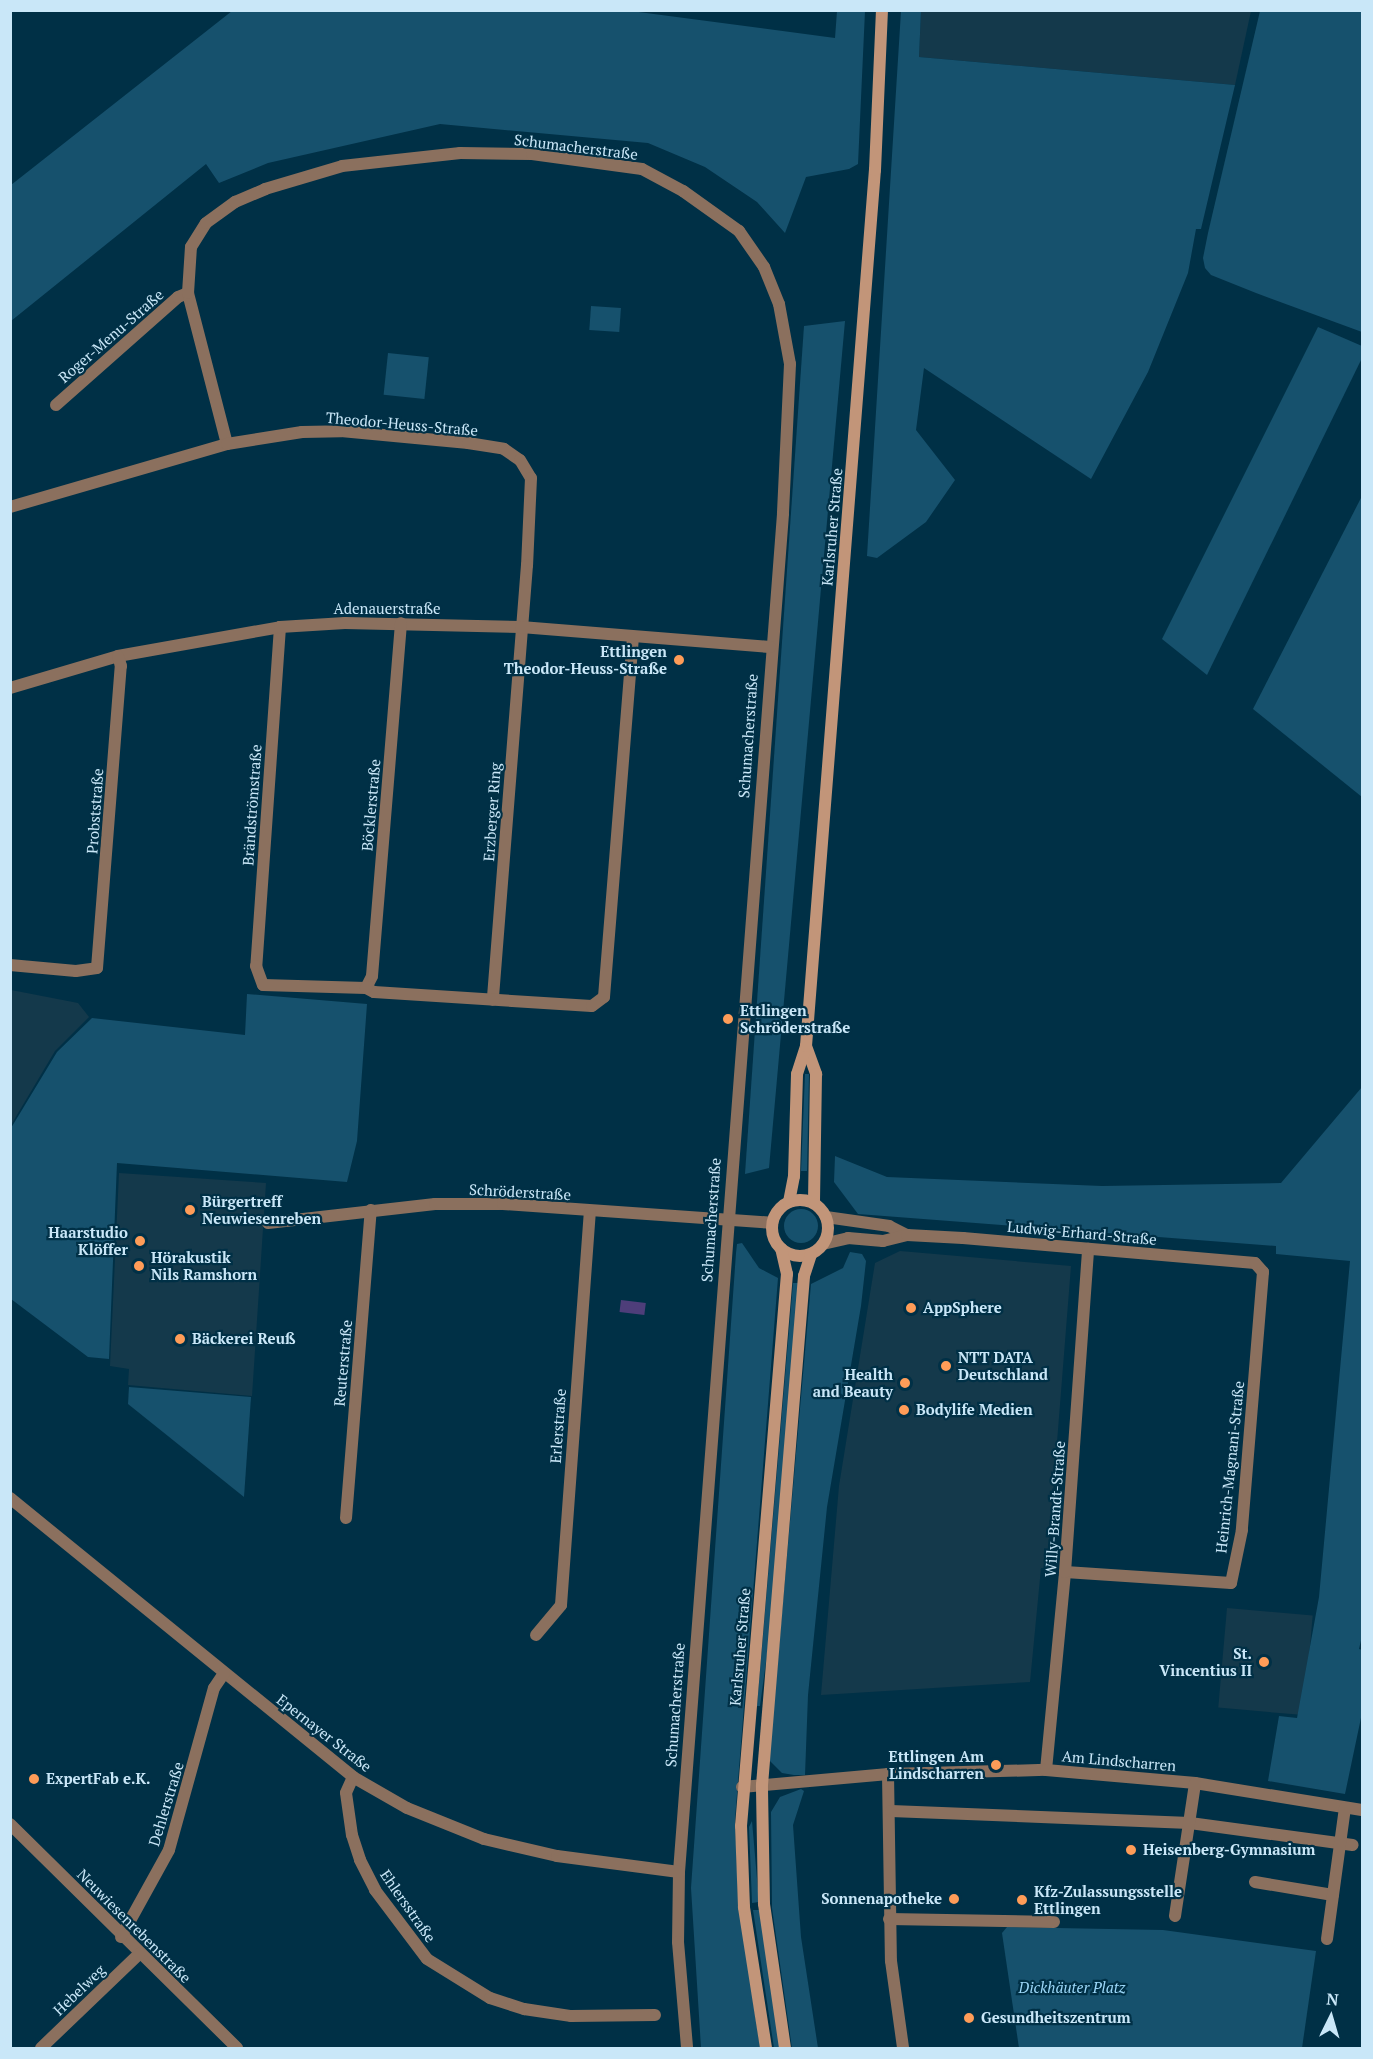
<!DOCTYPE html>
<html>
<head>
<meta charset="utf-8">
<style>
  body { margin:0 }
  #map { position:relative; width:1373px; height:2059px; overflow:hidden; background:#003046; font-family:"PT Serif",serif }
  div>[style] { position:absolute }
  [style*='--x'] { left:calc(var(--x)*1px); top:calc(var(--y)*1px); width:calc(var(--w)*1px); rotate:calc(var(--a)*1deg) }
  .built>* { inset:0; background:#14394b; transform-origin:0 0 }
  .green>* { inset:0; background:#16516d; transform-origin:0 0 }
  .round { border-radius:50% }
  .water>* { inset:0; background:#4e3e7a; transform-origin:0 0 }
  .minor>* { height:12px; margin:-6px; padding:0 6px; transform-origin:6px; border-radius:6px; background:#8b705e }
  .secondary>* { height:12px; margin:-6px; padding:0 6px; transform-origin:6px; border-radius:6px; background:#c29579 }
  .secondary>.ring { margin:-6px; padding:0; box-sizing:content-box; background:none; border:12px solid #c29579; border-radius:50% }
  .dots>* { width:16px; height:16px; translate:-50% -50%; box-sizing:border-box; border:3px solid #003046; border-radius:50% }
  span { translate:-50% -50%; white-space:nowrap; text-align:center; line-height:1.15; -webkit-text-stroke:4.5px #003046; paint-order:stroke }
  .street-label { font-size:15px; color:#c9e7f8 }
  .poi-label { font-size:15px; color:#c9e7f8; font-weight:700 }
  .right { translate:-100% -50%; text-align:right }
  .left { translate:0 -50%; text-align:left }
  .park-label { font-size:15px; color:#9cd8f9; font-style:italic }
  .frame { position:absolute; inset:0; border:12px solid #c9e7f8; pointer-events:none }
  .north { position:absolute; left:1301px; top:1987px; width:60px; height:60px; -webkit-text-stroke:4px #003046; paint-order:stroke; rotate:5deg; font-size:16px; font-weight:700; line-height:24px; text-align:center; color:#c9e7f8 }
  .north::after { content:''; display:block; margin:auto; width:21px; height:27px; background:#c9e7f8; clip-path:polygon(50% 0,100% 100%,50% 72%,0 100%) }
</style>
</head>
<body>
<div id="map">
  <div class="built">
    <i style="clip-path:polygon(921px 11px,1251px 11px,1235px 85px,919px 57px)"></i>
    <i style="clip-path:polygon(11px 990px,78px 1003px,89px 1017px,55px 1051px,11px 1125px)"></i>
    <i style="clip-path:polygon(119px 1173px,266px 1183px,252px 1396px,128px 1385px,129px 1369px,110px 1366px)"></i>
    <i style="clip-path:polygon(900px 1251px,1071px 1266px,1047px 1568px,1041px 1568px,1030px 1682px,821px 1695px,839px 1486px,875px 1263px)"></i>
    <i style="left:1227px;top:1608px;width:86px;height:100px;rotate:5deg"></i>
  </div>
  <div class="green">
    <i style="clip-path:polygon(631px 11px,835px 38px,837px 11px,865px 11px,858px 164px,849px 169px,806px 177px,785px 233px,757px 202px,705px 167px,648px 143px,440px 124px,268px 163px,219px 183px,206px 164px,11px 321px,11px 185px,232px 11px)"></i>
    <i style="clip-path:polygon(901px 11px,921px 11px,919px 57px,1235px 85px,1201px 229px,1196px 229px,1188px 273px,1148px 372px,1091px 479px,924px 368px,916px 430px,955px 480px,926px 522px,877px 558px,867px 556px)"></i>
    <i style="clip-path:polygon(1260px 11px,1362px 11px,1362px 332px,1256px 293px,1211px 275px,1205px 268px,1203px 258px,1208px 233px)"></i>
    <i style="left:591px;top:306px;width:30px;height:24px;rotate:4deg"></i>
    <i style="clip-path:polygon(845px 321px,769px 1168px,745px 1174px,804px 326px)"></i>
    <i style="clip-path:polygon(1318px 327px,1362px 346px,1362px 358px,1207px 675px,1162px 639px)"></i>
    <i style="left:388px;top:353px;width:41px;height:42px;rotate:6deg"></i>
    <i style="clip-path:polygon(1362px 496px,1362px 797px,1253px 709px)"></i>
    <i style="clip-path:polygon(247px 994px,367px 1004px,357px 1141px,347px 1182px,117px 1163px,109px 1359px,88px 1357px,11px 1299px,11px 1128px,57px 1052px,92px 1018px,245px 1035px)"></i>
    <i style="clip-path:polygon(805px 1074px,809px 1074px,807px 1171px,801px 1171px)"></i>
    <i style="clip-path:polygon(1362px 1087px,1362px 1636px,1359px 1649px,1362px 1650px,1362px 1713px,1345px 1794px,1268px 1781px,1279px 1716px,1297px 1718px,1319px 1597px,1350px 1261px,1276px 1254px,1276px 1246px,858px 1214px,834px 1182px,835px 1156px,887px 1177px,1102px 1186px,1281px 1183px)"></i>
    <i class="round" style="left:784px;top:1209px;width:34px;height:34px"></i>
    <i style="clip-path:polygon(742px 1243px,759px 1268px,778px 1278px,735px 1819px,738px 1897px,760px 2048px,701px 2048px,691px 1888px,736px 1253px,737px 1244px)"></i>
    <i style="clip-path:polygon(850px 1252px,862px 1254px,866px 1261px,861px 1306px,827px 1507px,808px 1695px,805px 1775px,794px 1775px,782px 1773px,769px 1760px,811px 1284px,843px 1268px)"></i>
    <i style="clip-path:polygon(793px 1283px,800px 1283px,774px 1602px,760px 1706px,757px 1706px)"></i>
    <i style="clip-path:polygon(129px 1387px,251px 1397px,244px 1497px,128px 1404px)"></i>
    <i style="clip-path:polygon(801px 1789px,804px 1791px,793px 1825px,801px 1937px,818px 2048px,792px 2048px,772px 1908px,771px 1812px,780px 1797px)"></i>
    <i style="clip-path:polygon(752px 1821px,759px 1902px,752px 1903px,749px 1827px)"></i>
    <i style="clip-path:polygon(753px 1910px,760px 1910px,780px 2048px,774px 2048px)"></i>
    <i style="clip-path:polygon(1007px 1927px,1163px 1930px,1316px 1951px,1302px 2048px,1019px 2048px,1002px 1933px)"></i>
  </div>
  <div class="water">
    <i style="left:621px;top:1300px;width:25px;height:12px;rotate:7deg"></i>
  </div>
  <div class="minor">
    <i style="--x:56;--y:405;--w:163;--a:-41.5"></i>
    <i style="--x:178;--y:297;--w:11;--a:-22"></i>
    <i style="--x:227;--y:444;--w:156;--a:-104.5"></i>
    <i style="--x:188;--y:293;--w:46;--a:-86.3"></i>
    <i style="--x:191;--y:247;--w:28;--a:-58"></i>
    <i style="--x:206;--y:223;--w:36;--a:-36"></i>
    <i style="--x:235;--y:202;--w:33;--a:-23"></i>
    <i style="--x:265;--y:189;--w:80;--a:-16.6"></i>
    <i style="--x:342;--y:166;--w:119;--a:-6.3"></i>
    <i style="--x:460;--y:153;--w:72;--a:0.8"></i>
    <i style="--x:532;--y:154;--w:111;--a:7.8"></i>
    <i style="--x:642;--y:169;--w:47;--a:28.2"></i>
    <i style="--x:683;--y:191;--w:69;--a:35.5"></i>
    <i style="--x:739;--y:231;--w:44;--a:55.2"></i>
    <i style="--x:764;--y:267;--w:40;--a:68"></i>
    <i style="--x:779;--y:304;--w:61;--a:79.6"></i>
    <i style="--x:790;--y:364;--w:150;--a:92.7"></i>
    <i style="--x:783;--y:514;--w:1362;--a:94.38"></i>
    <i style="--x:679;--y:1872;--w:70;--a:90.8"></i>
    <i style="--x:678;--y:1942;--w:106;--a:85.1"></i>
    <i style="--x:10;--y:507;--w:226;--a:-16.2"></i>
    <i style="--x:227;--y:444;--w:76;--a:-9.1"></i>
    <i style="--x:302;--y:432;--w:39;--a:-1"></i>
    <i style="--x:341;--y:431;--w:128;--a:5.4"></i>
    <i style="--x:468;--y:443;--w:36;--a:9"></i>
    <i style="--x:504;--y:449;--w:19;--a:35"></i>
    <i style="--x:520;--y:460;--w:21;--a:59"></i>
    <i style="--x:531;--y:478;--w:87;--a:92.6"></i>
    <i style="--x:527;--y:565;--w:436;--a:94.5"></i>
    <i style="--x:280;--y:627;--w:340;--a:94"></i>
    <i style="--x:256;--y:966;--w:20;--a:70"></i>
    <i style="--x:263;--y:985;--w:103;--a:1.7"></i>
    <i style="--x:366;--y:988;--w:9;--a:27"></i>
    <i style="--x:374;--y:992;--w:218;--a:3.7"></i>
    <i style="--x:592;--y:1006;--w:15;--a:-37"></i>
    <i style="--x:604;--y:997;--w:360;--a:-85.4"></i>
    <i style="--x:10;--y:688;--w:113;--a:-16.5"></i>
    <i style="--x:118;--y:656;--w:165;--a:-10.1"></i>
    <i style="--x:280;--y:627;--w:65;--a:-3.5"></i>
    <i style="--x:345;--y:623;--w:176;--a:1.3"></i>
    <i style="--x:521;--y:627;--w:250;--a:4.6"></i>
    <i style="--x:10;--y:965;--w:66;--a:5.2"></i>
    <i style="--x:76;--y:971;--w:21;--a:-8"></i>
    <i style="--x:97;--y:968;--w:303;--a:-85.5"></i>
    <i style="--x:121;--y:666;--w:10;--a:-107"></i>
    <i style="--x:366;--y:988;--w:13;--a:-63"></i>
    <i style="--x:372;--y:976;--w:354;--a:-85.3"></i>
    <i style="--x:826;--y:1217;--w:64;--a:8.1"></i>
    <i style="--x:889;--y:1226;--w:20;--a:27"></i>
    <i style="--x:268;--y:1223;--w:168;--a:-6.5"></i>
    <i style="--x:435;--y:1204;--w:68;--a:0"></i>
    <i style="--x:503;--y:1204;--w:270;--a:4"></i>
    <i style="--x:823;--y:1244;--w:26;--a:-13"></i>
    <i style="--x:848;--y:1238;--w:35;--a:5"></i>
    <i style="--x:883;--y:1241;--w:25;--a:-14"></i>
    <i style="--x:907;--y:1235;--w:56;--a:3.1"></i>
    <i style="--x:963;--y:1238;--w:293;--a:4.9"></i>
    <i style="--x:1255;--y:1263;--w:12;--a:48"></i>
    <i style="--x:1263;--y:1272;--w:259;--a:94.7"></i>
    <i style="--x:1242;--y:1530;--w:54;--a:101.7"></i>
    <i style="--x:1231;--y:1583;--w:166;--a:-176.2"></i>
    <i style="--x:10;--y:1498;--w:442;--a:39.1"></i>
    <i style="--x:353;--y:1777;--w:62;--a:29.9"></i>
    <i style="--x:407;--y:1808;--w:83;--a:21.9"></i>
    <i style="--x:484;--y:1839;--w:75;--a:13.1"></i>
    <i style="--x:557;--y:1856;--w:123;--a:7.5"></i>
    <i style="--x:346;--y:1518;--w:309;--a:-85.4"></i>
    <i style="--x:536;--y:1635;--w:39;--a:-50"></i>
    <i style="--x:561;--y:1605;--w:394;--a:-85.8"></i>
    <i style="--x:1046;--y:1770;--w:199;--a:-84.5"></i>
    <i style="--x:1065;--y:1572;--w:324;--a:-85.9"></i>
    <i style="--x:888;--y:1774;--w:187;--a:89.1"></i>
    <i style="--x:891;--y:1961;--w:88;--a:82.1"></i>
    <i style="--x:353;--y:1777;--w:17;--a:114"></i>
    <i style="--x:346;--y:1793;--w:42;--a:81.9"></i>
    <i style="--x:352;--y:1835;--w:26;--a:72"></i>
    <i style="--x:360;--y:1860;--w:34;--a:63"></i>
    <i style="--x:375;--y:1890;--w:86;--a:53"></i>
    <i style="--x:427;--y:1959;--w:74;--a:31.8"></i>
    <i style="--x:490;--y:1998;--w:36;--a:18"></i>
    <i style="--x:524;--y:2009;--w:48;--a:8.5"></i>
    <i style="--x:571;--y:2016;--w:84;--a:-0.7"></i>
    <i style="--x:742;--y:1787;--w:147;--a:-5.1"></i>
    <i style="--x:888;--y:1774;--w:158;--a:-1.5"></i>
    <i style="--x:1046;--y:1770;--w:150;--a:5"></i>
    <i style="--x:1195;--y:1783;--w:169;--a:9.2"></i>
    <i style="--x:891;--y:1811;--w:299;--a:2.3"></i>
    <i style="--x:1190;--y:1823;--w:164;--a:7.7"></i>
    <i style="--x:10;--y:1824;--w:319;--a:44.6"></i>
    <i style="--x:1255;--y:1882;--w:79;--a:9.5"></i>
    <i style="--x:1175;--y:1916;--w:134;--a:-81.4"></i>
    <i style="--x:889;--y:1919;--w:165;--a:1"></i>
    <i style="--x:121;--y:1937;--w:99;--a:-61.1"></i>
    <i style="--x:169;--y:1850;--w:168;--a:-74.5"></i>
    <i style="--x:214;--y:1688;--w:18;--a:-56"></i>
    <i style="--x:1327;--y:1939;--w:132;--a:-82.2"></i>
    <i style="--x:41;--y:2048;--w:136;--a:-43.8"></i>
  </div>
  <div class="secondary">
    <i style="--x:806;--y:1046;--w:30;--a:70"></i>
    <i style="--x:816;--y:1074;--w:129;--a:90.9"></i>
    <i class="ring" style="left:772px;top:1200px;width:44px;height:44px"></i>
    <i style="--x:789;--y:1202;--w:26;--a:-79"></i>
    <i style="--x:794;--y:1176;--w:102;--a:-88.3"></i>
    <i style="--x:797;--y:1074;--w:29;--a:-72"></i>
    <i style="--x:806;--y:1046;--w:879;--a:-85.5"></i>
    <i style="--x:875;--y:170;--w:160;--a:-87.5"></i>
    <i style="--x:766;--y:2048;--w:143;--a:-98.9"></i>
    <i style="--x:744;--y:1907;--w:81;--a:-92.1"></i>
    <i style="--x:741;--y:1826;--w:554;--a:-85.24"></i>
    <i style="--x:787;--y:1274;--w:26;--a:-103"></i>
    <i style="--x:785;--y:2048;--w:146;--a:-98.3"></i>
    <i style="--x:764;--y:1904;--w:119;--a:-91"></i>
    <i style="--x:762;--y:1785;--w:511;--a:-85.28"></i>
    <i style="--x:804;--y:1276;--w:23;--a:-72"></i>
  </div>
  <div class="dots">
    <i style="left:679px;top:660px;background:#fe9c58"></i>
    <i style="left:728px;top:1019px;background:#fe9c58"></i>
    <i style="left:190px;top:1210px;background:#fe9c58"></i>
    <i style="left:140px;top:1241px;background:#fe9c58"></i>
    <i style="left:139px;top:1266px;background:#fe9c58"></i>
    <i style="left:911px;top:1308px;background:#fe9c58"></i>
    <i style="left:180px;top:1339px;background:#fe9c58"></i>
    <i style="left:946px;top:1366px;background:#fe9c58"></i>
    <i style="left:905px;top:1383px;background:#fe9c58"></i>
    <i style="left:904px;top:1410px;background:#fe9c58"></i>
    <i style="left:1264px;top:1662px;background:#fe9c58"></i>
    <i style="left:996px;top:1765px;background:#fe9c58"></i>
    <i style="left:34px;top:1779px;background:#fe9c58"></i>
    <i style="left:1131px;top:1850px;background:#fe9c58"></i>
    <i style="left:954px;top:1899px;background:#fe9c58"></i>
    <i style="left:1022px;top:1900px;background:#fe9c58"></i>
    <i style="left:969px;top:2018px;background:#fe9c58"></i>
  </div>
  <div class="street-label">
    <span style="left:576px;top:147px;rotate:7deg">Schumacherstraße</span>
    <span style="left:111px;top:336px;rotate:-41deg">Roger-Menu-Straße</span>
    <span style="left:402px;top:424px;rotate:5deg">Theodor-Heuss-Straße</span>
    <span style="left:832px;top:527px;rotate:-85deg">Karlsruher Straße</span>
    <span style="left:387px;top:609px">Adenauerstraße</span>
    <span style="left:748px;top:736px;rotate:-86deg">Schumacherstraße</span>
    <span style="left:252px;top:805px;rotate:-86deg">Brändströmstraße</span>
    <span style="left:371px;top:805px;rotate:-85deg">Böcklerstraße</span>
    <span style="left:95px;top:811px;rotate:-86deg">Probststraße</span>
    <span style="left:492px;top:812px;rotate:-86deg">Erzberger Ring</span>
    <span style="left:520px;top:1192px;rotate:3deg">Schröderstraße</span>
    <span style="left:711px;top:1220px;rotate:-86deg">Schumacherstraße</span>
    <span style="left:1082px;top:1233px;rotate:5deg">Ludwig-Erhard-Straße</span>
    <span style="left:343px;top:1363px;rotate:-85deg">Reuterstraße</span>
    <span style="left:558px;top:1426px;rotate:-86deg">Erlerstraße</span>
    <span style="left:1230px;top:1467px;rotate:-84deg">Heinrich-Magnani-Straße</span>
    <span style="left:1055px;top:1509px;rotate:-86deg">Willy-Brandt-Straße</span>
    <span style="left:740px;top:1647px;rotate:-85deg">Karlsruher Straße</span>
    <span style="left:675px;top:1705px;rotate:-86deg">Schumacherstraße</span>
    <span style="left:324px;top:1733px;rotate:38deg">Epernayer Straße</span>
    <span style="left:1119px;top:1761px;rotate:5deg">Am Lindscharren</span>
    <span style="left:166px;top:1804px;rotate:-73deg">Dehlerstraße</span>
    <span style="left:408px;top:1906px;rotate:55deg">Ehlersstraße</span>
    <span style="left:134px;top:1926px;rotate:45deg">Neuwiesenrebenstraße</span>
    <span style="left:79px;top:1990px;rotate:-44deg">Hebelweg</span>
  </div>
  <div class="poi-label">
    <span class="right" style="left:667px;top:660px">Ettlingen<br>Theodor-Heuss-Straße</span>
    <span class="left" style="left:740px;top:1019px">Ettlingen<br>Schröderstraße</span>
    <span class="left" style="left:202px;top:1210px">Bürgertreff<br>Neuwiesenreben</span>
    <span class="right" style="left:128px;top:1241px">Haarstudio<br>Klöffer</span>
    <span class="left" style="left:151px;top:1266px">Hörakustik<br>Nils Ramshorn</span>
    <span class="left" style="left:923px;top:1308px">AppSphere</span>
    <span class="left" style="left:192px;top:1339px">Bäckerei Reuß</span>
    <span class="left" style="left:958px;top:1366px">NTT DATA<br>Deutschland</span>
    <span class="right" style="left:893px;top:1383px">Health<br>and Beauty</span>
    <span class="left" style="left:916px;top:1410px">Bodylife Medien</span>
    <span class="right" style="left:1252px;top:1662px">St.<br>Vincentius II</span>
    <span class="right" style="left:984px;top:1765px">Ettlingen Am<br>Lindscharren</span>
    <span class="left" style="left:46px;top:1779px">ExpertFab e.K.</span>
    <span class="left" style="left:1143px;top:1850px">Heisenberg-Gymnasium</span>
    <span class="left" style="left:1034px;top:1900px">Kfz-Zulassungsstelle<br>Ettlingen</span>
    <span class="right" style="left:942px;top:1899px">Sonnenapotheke</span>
    <span class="left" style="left:981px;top:2018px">Gesundheitszentrum</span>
  </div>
  <div class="park-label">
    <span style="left:1072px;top:1988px">Dickhäuter Platz</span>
  </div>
  <div class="frame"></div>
  <div class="north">N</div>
</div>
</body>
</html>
